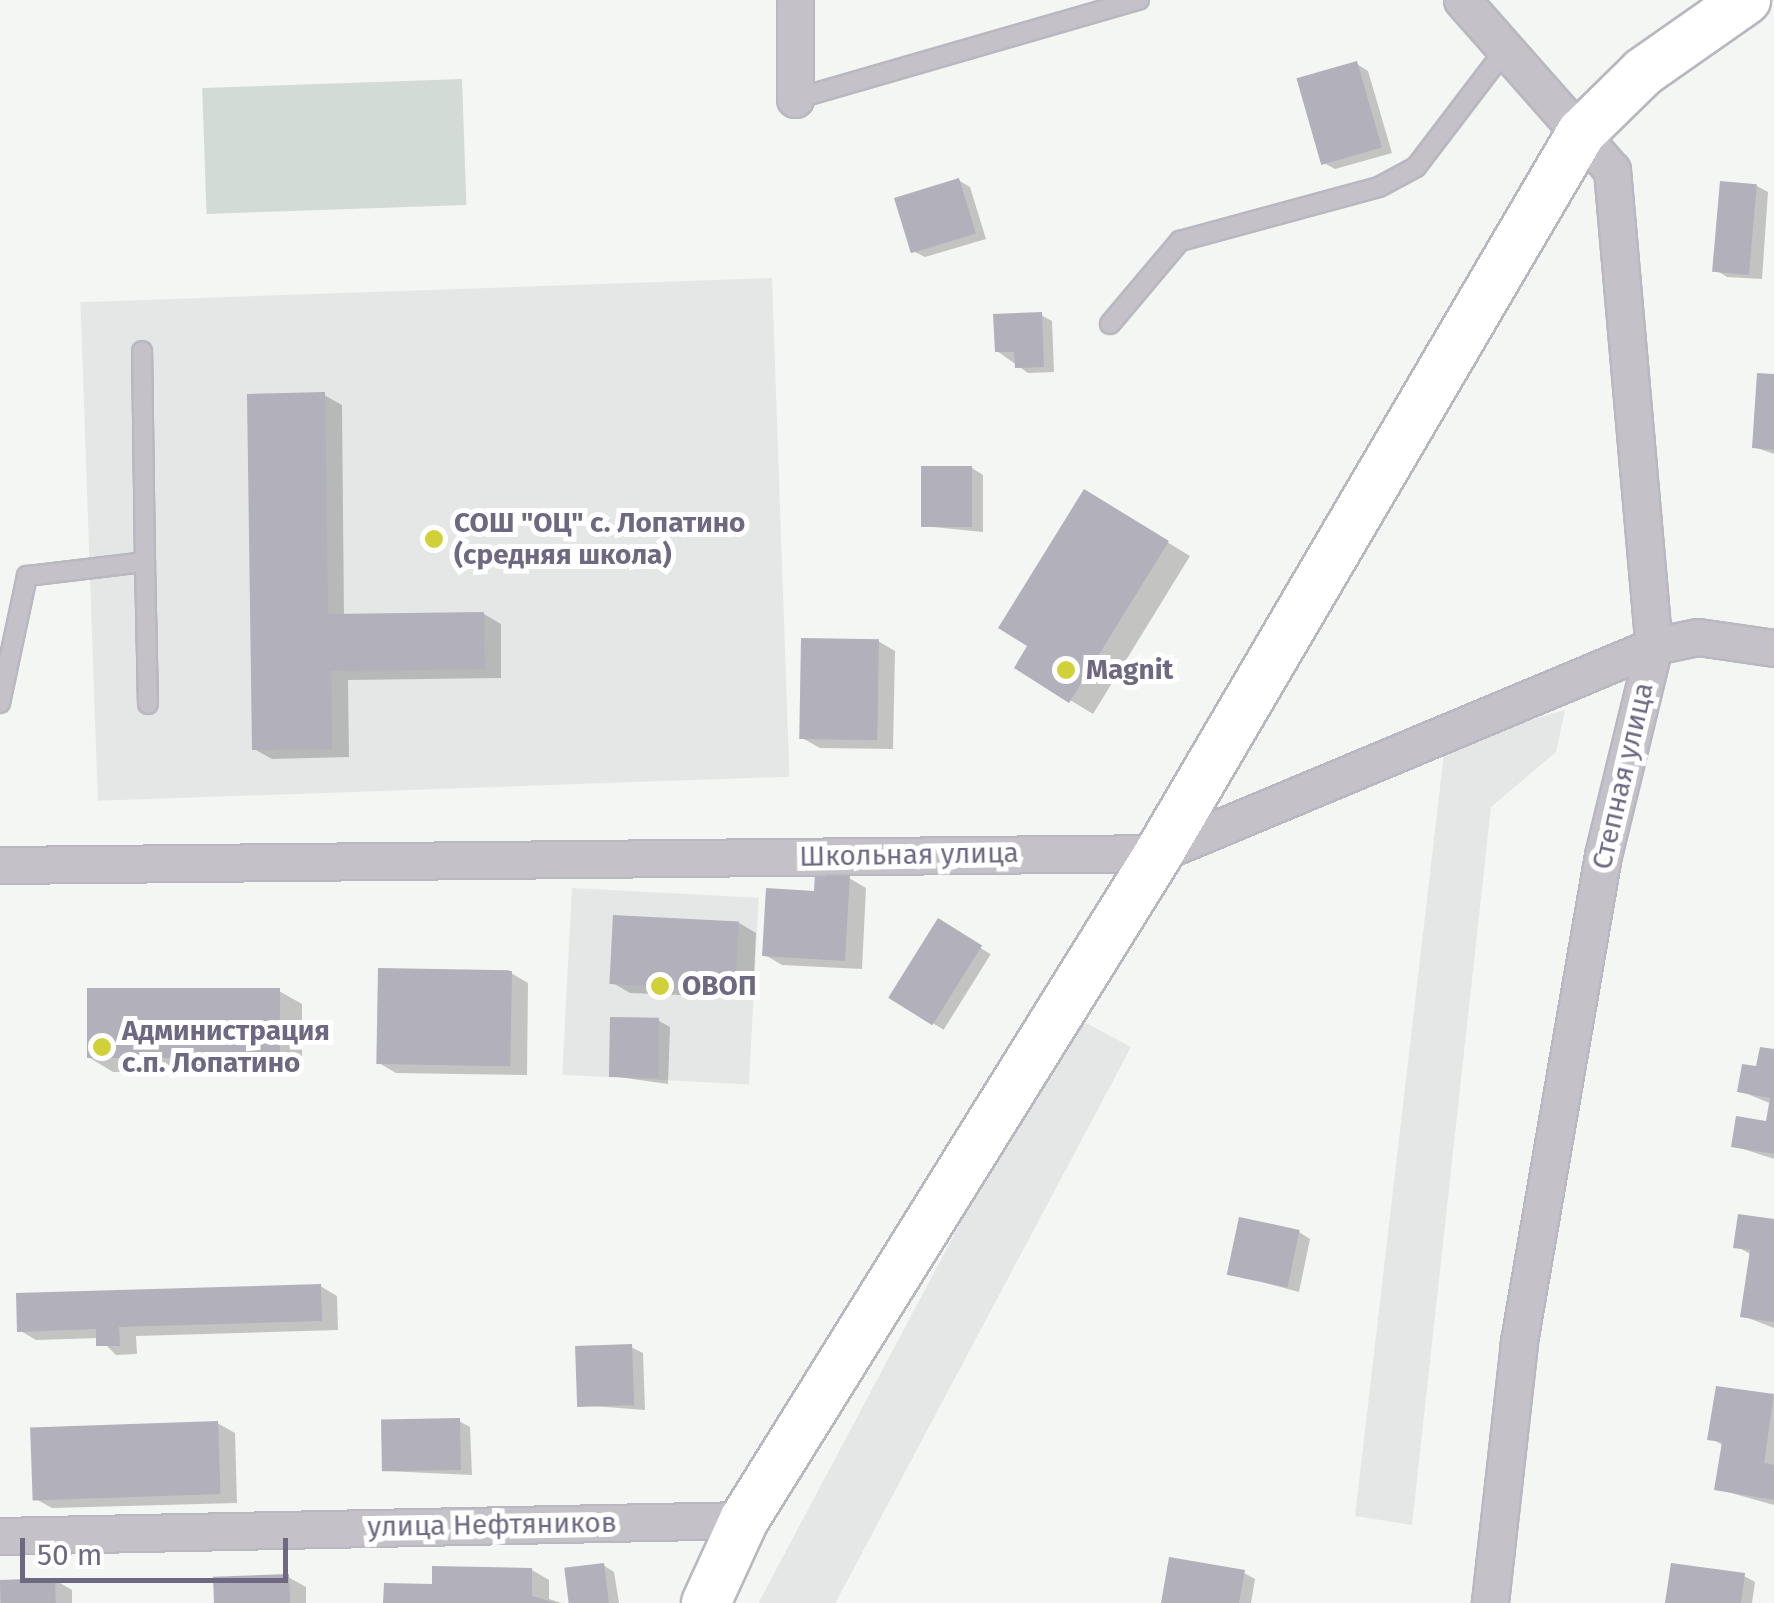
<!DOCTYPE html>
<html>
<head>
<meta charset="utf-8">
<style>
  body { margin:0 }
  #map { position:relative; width:1774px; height:1603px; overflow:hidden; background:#f4f6f3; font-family:"Fira Sans",sans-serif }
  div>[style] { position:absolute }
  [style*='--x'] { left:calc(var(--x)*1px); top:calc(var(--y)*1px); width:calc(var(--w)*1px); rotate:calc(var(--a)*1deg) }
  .built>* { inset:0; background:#e5e7e7; transform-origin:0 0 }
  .green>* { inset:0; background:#d3dbd6; transform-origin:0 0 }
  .shadow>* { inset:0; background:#0003; transform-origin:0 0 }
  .building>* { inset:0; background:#b2b0ba; transform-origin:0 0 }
  .roads { filter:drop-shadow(2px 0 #b9b7bf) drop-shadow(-2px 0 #b9b7bf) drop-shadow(0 2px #b9b7bf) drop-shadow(0 -2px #b9b7bf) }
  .lane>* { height:18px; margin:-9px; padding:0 9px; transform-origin:9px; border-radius:9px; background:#c4c2c8 }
  .street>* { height:35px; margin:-17.5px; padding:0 17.5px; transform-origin:17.5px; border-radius:17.5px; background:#c4c2c8 }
  .secondary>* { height:48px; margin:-24px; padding:0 24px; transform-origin:24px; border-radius:24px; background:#fff }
  .dots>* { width:28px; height:28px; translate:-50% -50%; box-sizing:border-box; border:5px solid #fff; border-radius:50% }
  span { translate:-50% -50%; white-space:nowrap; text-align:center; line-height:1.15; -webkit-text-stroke:10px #fff; paint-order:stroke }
  .poi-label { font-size:28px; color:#6e6881; font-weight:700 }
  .left { translate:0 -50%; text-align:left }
  .street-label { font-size:28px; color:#6e6881 }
  .scale { position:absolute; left:20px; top:1538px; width:268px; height:45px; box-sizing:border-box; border:5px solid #6e6881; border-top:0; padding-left:12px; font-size:30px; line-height:35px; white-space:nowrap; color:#6e6881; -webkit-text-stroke:8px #fff; paint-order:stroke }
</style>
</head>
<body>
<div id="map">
  <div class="built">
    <i style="left:772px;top:278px;width:499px;height:692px;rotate:88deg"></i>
    <i style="clip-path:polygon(1565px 710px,1556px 752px,1491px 807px,1412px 1525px,1355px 1516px,1445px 745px)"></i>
    <i style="left:572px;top:888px;width:187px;height:187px;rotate:3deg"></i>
    <i style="left:1071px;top:1015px;width:68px;height:672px;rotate:28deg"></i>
  </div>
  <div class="green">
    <i style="left:462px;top:79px;width:126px;height:260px;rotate:88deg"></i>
  </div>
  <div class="shadow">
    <i style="clip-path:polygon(1357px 64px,1368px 71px,1392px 153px,1335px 169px,1324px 163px)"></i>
    <i style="clip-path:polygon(958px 180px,970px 187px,986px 239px,925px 257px,913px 251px)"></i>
    <i style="clip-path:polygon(1757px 186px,1768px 192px,1762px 279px,1727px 277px,1716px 270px)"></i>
    <i style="clip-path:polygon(1041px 315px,1052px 321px,1054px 372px,1028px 373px,997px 351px)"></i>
    <i style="clip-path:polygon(1774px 376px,1774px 454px,1754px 447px)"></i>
    <i style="clip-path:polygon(324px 395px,342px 405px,344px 616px,484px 614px,501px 624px,501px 678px,348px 680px,349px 757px,272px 759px,254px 749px)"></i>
    <i style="clip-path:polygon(972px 468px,983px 475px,983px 532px,923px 526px)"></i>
    <i style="clip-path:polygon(1108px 506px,1190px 556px,1093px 714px,1070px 700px,1031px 645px)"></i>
    <i style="clip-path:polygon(878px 641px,895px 651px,893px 749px,820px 748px,802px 738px)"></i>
    <i style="clip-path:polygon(849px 878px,866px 888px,862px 969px,782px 965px,765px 955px,817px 893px)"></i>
    <i style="left:939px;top:922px;width:61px;height:89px;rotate:32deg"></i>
    <i style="clip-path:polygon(739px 923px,756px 933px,753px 998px,630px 993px,613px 983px)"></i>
    <i style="clip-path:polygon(511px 973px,528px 983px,527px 1075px,396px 1073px,379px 1063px)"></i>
    <i style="clip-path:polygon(279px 991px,302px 1004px,302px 1070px,113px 1072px,90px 1058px)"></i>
    <i style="clip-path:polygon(659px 1021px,670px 1027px,668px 1084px,611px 1076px)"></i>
    <i style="clip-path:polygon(1774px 1052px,1774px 1159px,1734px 1146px,1768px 1124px,1772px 1104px,1740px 1091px)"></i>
    <i style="clip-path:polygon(1774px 1222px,1774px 1328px,1743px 1316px,1752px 1255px,1736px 1246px)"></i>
    <i style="clip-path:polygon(1299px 1232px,1310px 1239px,1299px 1292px,1229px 1273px)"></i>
    <i style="clip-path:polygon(320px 1286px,337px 1296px,338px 1330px,136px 1336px,137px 1354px,116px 1355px,99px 1338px,36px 1340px,19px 1330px)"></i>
    <i style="clip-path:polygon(631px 1347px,643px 1353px,645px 1410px,579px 1405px)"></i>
    <i style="clip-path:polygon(1718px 1388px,1774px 1397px,1774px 1505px,1717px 1489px,1724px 1446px,1710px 1438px)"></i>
    <i style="clip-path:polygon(459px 1421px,470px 1427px,472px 1475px,385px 1471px)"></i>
    <i style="clip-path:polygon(217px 1423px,235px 1433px,237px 1503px,52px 1508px,34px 1498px)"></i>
    <i style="clip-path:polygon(603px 1565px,614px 1572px,619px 1603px,571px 1603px)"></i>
    <i style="clip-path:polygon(532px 1570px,549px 1580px,549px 1599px,562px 1603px,386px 1603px)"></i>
    <i style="clip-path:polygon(1244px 1573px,1255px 1579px,1251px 1603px,1163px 1603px)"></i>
    <i style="clip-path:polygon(1744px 1576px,1755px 1582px,1752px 1603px,1668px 1603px)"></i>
    <i style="clip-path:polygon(288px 1577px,306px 1587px,306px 1603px,216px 1603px)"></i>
    <i style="clip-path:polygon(55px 1580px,72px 1590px,72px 1603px,0 1603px,0 1582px)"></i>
  </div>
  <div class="building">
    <i style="left:1357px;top:61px;width:90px;height:63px;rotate:74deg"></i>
    <i style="left:959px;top:178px;width:58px;height:68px;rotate:73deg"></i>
    <i style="left:1720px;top:181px;width:37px;height:91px;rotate:5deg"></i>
    <i style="clip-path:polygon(1042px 312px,1044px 367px,1015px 368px,1014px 352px,995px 352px,993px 314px)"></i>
    <i style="clip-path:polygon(1757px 373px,1774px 374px,1774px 450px,1752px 448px)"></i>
    <i style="clip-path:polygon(325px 392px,328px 614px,484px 612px,485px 669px,331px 671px,332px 749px,252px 750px,247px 394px)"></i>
    <i style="left:921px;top:466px;width:51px;height:61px"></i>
    <i style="clip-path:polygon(1084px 489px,1169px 541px,1069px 703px,1014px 668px,1027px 646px,998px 628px)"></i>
    <i style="left:801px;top:638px;width:78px;height:101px;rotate:1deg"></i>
    <i style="clip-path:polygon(815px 874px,850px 875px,845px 961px,762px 956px,766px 888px,814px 891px)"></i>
    <i style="left:613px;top:915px;width:126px;height:69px;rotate:3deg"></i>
    <i style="left:938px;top:918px;width:52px;height:94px;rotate:32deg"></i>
    <i style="left:378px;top:968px;width:134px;height:96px;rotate:1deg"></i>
    <i style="left:280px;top:988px;width:70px;height:193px;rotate:90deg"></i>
    <i style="left:610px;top:1017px;width:49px;height:60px;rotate:1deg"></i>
    <i style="clip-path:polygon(1760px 1047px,1774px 1049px,1774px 1154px,1731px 1147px,1736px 1116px,1766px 1121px,1770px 1098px,1737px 1092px,1742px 1064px,1756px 1066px)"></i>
    <i style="clip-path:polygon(1738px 1214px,1774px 1219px,1774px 1322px,1740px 1317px,1750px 1250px,1733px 1248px)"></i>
    <i style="left:1239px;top:1217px;width:62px;height:59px;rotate:12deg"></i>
    <i style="clip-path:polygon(321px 1284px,322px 1321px,119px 1327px,120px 1346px,96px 1346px,96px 1329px,17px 1332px,16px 1293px)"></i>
    <i style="left:632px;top:1344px;width:61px;height:57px;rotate:88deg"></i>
    <i style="clip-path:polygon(1716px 1386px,1774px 1394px,1764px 1463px,1774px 1465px,1774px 1500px,1714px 1490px,1722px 1442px,1707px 1440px)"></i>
    <i style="left:460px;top:1418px;width:52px;height:79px;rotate:89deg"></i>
    <i style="left:218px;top:1421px;width:73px;height:188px;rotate:88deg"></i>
    <i style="clip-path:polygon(1169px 1557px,1245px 1570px,1239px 1603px,1161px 1603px)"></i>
    <i style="left:604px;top:1563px;width:40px;height:40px;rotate:83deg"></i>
    <i style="clip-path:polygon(1671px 1563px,1745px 1573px,1741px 1603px,1665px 1603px)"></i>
    <i style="clip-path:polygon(432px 1566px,532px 1568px,532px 1596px,556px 1603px,383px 1603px,384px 1583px,432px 1584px)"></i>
    <i style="left:289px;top:1574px;width:29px;height:76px;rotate:88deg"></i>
    <i style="left:55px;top:1578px;width:25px;height:55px;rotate:88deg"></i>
  </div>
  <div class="roads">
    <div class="lane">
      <i style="--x:795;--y:99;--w:358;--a:-16.1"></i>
      <i style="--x:1110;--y:324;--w:109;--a:-49.9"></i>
      <i style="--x:1180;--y:241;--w:206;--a:-15.2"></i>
      <i style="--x:1379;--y:187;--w:42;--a:-28.4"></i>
      <i style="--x:1416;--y:167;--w:142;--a:-52.7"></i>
      <i style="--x:145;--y:562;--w:142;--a:88.8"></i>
      <i style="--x:0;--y:703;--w:130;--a:-78"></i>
      <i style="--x:27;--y:576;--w:119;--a:-6.8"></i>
      <i style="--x:145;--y:562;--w:211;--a:-90.8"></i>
    </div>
    <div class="street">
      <i style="--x:1462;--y:0;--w:227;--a:48.6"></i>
      <i style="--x:1612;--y:170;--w:478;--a:85"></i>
      <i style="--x:1654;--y:646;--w:215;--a:103.7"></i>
      <i style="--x:1603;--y:855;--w:495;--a:99.8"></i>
      <i style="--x:1519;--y:1343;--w:262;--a:96.4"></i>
      <i style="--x:795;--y:99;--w:99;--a:-90"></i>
      <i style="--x:0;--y:865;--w:1159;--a:-0.59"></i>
      <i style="--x:1159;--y:853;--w:537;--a:-22.69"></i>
      <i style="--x:1654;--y:646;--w:45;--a:-11.6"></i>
      <i style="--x:1698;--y:637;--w:77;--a:8.2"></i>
      <i style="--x:0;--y:1536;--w:744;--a:-1.23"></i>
    </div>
    <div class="secondary">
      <i style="--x:706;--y:1603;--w:91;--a:-65.4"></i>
      <i style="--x:744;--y:1520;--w:786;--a:-58.11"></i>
      <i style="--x:1159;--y:853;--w:835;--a:-59.62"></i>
      <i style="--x:1581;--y:133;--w:87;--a:-44.5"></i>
      <i style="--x:1643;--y:72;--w:126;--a:-35"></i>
    </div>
  </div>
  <div class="dots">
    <i style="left:434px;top:539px;background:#d0d039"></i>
    <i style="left:1066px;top:670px;background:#d0d039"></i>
    <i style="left:660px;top:986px;background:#d0d039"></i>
    <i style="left:102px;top:1047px;background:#d0d039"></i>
  </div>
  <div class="poi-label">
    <span class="left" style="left:454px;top:539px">СОШ "ОЦ" с. Лопатино<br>(средняя школа)</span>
    <span class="left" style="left:1086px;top:670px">Magnit</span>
    <span class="left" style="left:682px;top:986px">ОВОП</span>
    <span class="left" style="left:122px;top:1047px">Администрация<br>с.п. Лопатино</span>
  </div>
  <div class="street-label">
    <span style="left:1623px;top:776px;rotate:-77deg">Степная улица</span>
    <span style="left:909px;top:855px;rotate:-1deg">Школьная улица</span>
    <span style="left:492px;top:1525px;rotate:-1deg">улица Нефтяников</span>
  </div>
  <div class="scale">50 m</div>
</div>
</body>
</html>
